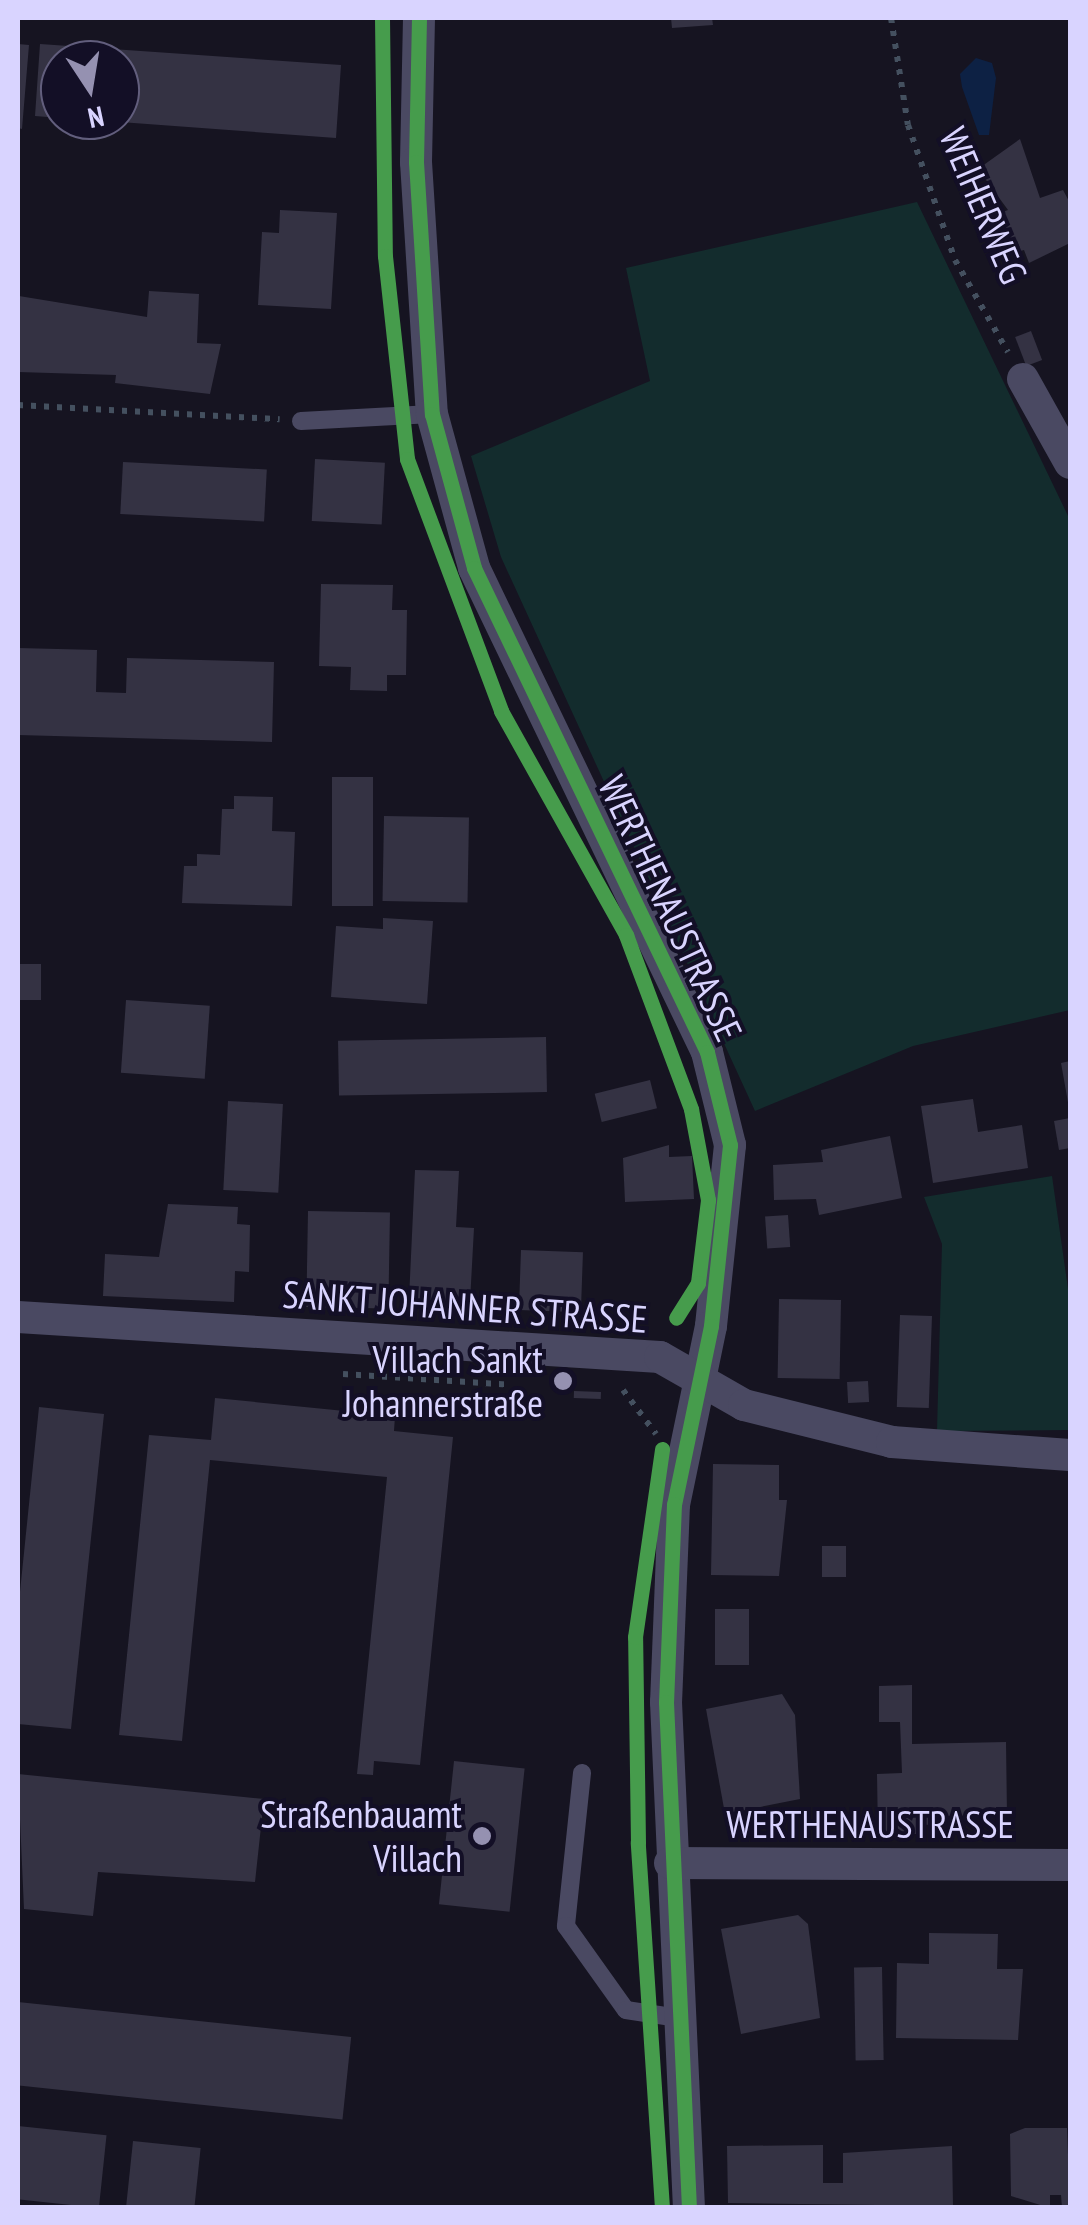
<!DOCTYPE html>
<html>
<head>
<meta charset="utf-8">
<style>
  body { margin:0 }
  #map { position:relative; width:1088px; height:2225px; overflow:hidden; background:#161421; font-family:"PT Sans Narrow",sans-serif }
  div>[style] { position:absolute }
  [style*='--x'] { left:calc(var(--x)*1px); top:calc(var(--y)*1px); width:calc(var(--w)*1px); rotate:calc(var(--a)*1deg) }
  .green>* { inset:0; background:#132c2d }
  .water>* { inset:0; background:#0d2144 }
  .building>* { inset:0; background:#343243; transform-origin:0 0 }
  .path>* { height:6px; margin-top:-3px; transform-origin:0; background:repeating-linear-gradient(90deg,#44505f 0 5px,transparent 0 13px) }
  .lane>* { height:18px; margin:-9px; padding:0 9px; transform-origin:9px; border-radius:9px; background:#4a4962 }
  .street>* { height:32px; margin:-16px; padding:0 16px; transform-origin:16px; border-radius:16px; background:#4a4962 }
  .cycleway>* { height:15px; margin:-7.5px; padding:0 7.5px; transform-origin:7.5px; border-radius:7.5px; background:#469c4c }
  .dots>* { width:28px; height:28px; translate:-50% -50%; box-sizing:border-box; border:5px solid #130f26; border-radius:50% }
  span { translate:-50% -50%; white-space:nowrap; text-align:center; line-height:1.15; -webkit-text-stroke:8px #130f26; paint-order:stroke }
  .street-label { font-size:38px; color:#d9d4ff }
  .poi-label { font-size:38px; color:#d9d4ff }
  .right { translate:-100% -50%; text-align:right }
  .frame { position:absolute; inset:0; border:20px solid #d9d4ff; pointer-events:none }
  .north { position:absolute; left:40px; top:40px; width:100px; height:100px; box-sizing:border-box; background:#130f26; border:2px solid #625e7d; border-radius:50%; rotate:168deg; font-size:28px; font-weight:700; line-height:40px; text-align:center; color:#d9d4ff }
  .north::after { content:''; display:block; margin:auto; width:35px; height:45px; background:#9591b1; clip-path:polygon(50% 0,100% 100%,50% 72%,0 100%) }
</style>
</head>
<body>
<div id="map">
  <div class="green">
    <i style="clip-path:polygon(917px 202px,1070px 520px,1070px 1010px,913px 1046px,755px 1111px,501px 557px,471px 456px,650px 381px,626px 268px)"></i>
    <i style="clip-path:polygon(1052px 1176px,1070px 1303px,1070px 1430px,937px 1431px,942px 1244px,924px 1197px)"></i>
  </div>
  <div class="water">
    <i style="clip-path:polygon(976px 58px,992px 63px,996px 78px,989px 135px,979px 135px,962px 87px,960px 74px)"></i>
  </div>
  <div class="building">
    <i style="clip-path:polygon(671px 18px,712px 18px,713px 25px,672px 28px)"></i>
    <i style="clip-path:polygon(18px 44px,29px 45px,22px 129px,18px 128px)"></i>
    <i style="clip-path:polygon(40px 44px,341px 65px,336px 138px,120px 122px,120px 60px,60px 60px,60px 118px,35px 116px)"></i>
    <i style="clip-path:polygon(1020px 139px,1040px 198px,1063px 190px,1070px 203px,1070px 243px,1029px 263px,1024px 250px,1000px 257px,986px 218px,1008px 210px,978px 169px)"></i>
    <i style="clip-path:polygon(280px 210px,337px 213px,331px 309px,258px 305px,262px 232px,279px 233px)"></i>
    <i style="clip-path:polygon(149px 291px,199px 294px,197px 343px,221px 344px,210px 394px,115px 383px,116px 375px,18px 372px,19px 296px,147px 317px)"></i>
    <i style="left:1031px;top:331px;width:31px;height:17px;rotate:69deg"></i>
    <i style="left:315px;top:459px;width:70px;height:62px;rotate:3deg"></i>
    <i style="left:123px;top:462px;width:144px;height:52px;rotate:3deg"></i>
    <i style="clip-path:polygon(321px 584px,393px 585px,392px 610px,407px 610px,406px 675px,387px 675px,387px 691px,350px 690px,351px 667px,319px 666px)"></i>
    <i style="clip-path:polygon(18px 648px,97px 650px,96px 692px,126px 693px,127px 658px,274px 662px,272px 742px,18px 735px)"></i>
    <i style="left:332px;top:777px;width:41px;height:129px"></i>
    <i style="clip-path:polygon(234px 796px,273px 797px,272px 831px,295px 832px,292px 906px,182px 903px,184px 866px,197px 866px,197px 854px,220px 855px,222px 809px,234px 809px)"></i>
    <i style="left:384px;top:816px;width:85px;height:85px;rotate:1deg"></i>
    <i style="clip-path:polygon(383px 918px,433px 921px,427px 1004px,331px 997px,336px 926px,383px 929px)"></i>
    <i style="left:18px;top:964px;width:23px;height:36px"></i>
    <i style="left:126px;top:1000px;width:84px;height:73px;rotate:4deg"></i>
    <i style="left:546px;top:1037px;width:55px;height:208px;rotate:89deg"></i>
    <i style="clip-path:polygon(1070px 1061px,1070px 1108px,1069px 1108px,1061px 1063px)"></i>
    <i style="left:650px;top:1080px;width:29px;height:57px;rotate:76deg"></i>
    <i style="clip-path:polygon(973px 1099px,978px 1132px,1022px 1125px,1028px 1168px,933px 1183px,921px 1106px)"></i>
    <i style="left:228px;top:1101px;width:55px;height:89px;rotate:3deg"></i>
    <i style="clip-path:polygon(1070px 1118px,1070px 1148px,1059px 1150px,1054px 1121px)"></i>
    <i style="clip-path:polygon(890px 1136px,902px 1198px,819px 1215px,816px 1199px,774px 1200px,773px 1165px,823px 1162px,821px 1150px)"></i>
    <i style="clip-path:polygon(669px 1145px,669px 1157px,692px 1156px,694px 1199px,625px 1202px,623px 1158px)"></i>
    <i style="clip-path:polygon(415px 1170px,459px 1171px,456px 1227px,474px 1228px,470px 1302px,409px 1299px)"></i>
    <i style="clip-path:polygon(168px 1204px,238px 1207px,237px 1224px,250px 1225px,249px 1272px,235px 1271px,234px 1302px,103px 1296px,105px 1254px,159px 1257px)"></i>
    <i style="left:308px;top:1211px;width:82px;height:96px;rotate:1deg"></i>
    <i style="left:788px;top:1215px;width:32px;height:23px;rotate:86deg"></i>
    <i style="left:521px;top:1250px;width:62px;height:60px;rotate:2deg"></i>
    <i style="left:779px;top:1299px;width:62px;height:79px;rotate:1deg"></i>
    <i style="left:900px;top:1315px;width:32px;height:92px;rotate:2deg"></i>
    <i style="left:868px;top:1381px;width:21px;height:21px;rotate:87deg"></i>
    <i style="left:574px;top:1391px;width:27px;height:7px;rotate:2deg"></i>
    <i style="clip-path:polygon(215px 1398px,395px 1416px,394px 1431px,453px 1437px,420px 1765px,374px 1761px,373px 1775px,357px 1774px,387px 1477px,210px 1460px,182px 1741px,119px 1735px,149px 1435px,211px 1440px)"></i>
    <i style="clip-path:polygon(39px 1407px,104px 1414px,71px 1729px,18px 1724px,18px 1611px)"></i>
    <i style="clip-path:polygon(713px 1464px,779px 1465px,779px 1500px,787px 1500px,779px 1576px,711px 1575px)"></i>
    <i style="left:822px;top:1546px;width:24px;height:31px"></i>
    <i style="left:715px;top:1609px;width:34px;height:56px"></i>
    <i style="clip-path:polygon(912px 1685px,912px 1744px,1006px 1742px,1007px 1815px,944px 1816px,944px 1824px,922px 1825px,922px 1834px,878px 1834px,877px 1774px,902px 1773px,900px 1722px,879px 1722px,879px 1686px)"></i>
    <i style="clip-path:polygon(782px 1694px,795px 1715px,800px 1799px,725px 1814px,706px 1709px)"></i>
    <i style="left:454px;top:1761px;width:71px;height:144px;rotate:6deg"></i>
    <i style="clip-path:polygon(18px 1774px,264px 1799px,255px 1882px,98px 1872px,93px 1916px,24px 1909px)"></i>
    <i style="clip-path:polygon(798px 1915px,808px 1924px,820px 2018px,741px 2034px,721px 1929px)"></i>
    <i style="clip-path:polygon(929px 1933px,998px 1934px,997px 1969px,1023px 1969px,1018px 2040px,896px 2038px,897px 1963px,929px 1964px)"></i>
    <i style="left:882px;top:1967px;width:93px;height:28px;rotate:89deg"></i>
    <i style="left:18px;top:2002px;width:335px;height:83px;rotate:6deg"></i>
    <i style="left:18px;top:2126px;width:89px;height:73px;rotate:6deg"></i>
    <i style="clip-path:polygon(1025px 2128px,1067px 2128px,1070px 2208px,1062px 2208px,1061px 2195px,1050px 2195px,1050px 2208px,1011px 2196px,1010px 2134px)"></i>
    <i style="left:133px;top:2141px;width:68px;height:67px;rotate:6deg"></i>
    <i style="clip-path:polygon(823px 2145px,823px 2183px,843px 2183px,843px 2153px,952px 2146px,953px 2206px,728px 2203px,727px 2146px)"></i>
  </div>
  <div class="path">
    <i style="--x:891;--y:18;--w:108;--a:81"></i>
    <i style="--x:908;--y:125;--w:143;--a:70.8"></i>
    <i style="--x:955;--y:260;--w:106;--a:60.1"></i>
    <i style="--x:18;--y:405;--w:262;--a:3.1"></i>
    <i style="--x:343;--y:1374;--w:168;--a:3.7"></i>
    <i style="--x:623;--y:1390;--w:55;--a:53.1"></i>
  </div>
  <div class="lane">
    <i style="--x:301;--y:421;--w:131;--a:-3.1"></i>
    <i style="--x:582;--y:1773;--w:154;--a:96"></i>
    <i style="--x:566;--y:1926;--w:103;--a:54.5"></i>
    <i style="--x:626;--y:2010;--w:53;--a:8.7"></i>
  </div>
  <div class="street">
    <i style="--x:419;--y:18;--w:144;--a:91.2"></i>
    <i style="--x:416;--y:162;--w:253;--a:86.4"></i>
    <i style="--x:432;--y:414;--w:160;--a:74.7"></i>
    <i style="--x:474;--y:568;--w:537;--a:64.29"></i>
    <i style="--x:707;--y:1052;--w:96;--a:76.1"></i>
    <i style="--x:730;--y:1145;--w:182;--a:96"></i>
    <i style="--x:711;--y:1326;--w:182;--a:101.7"></i>
    <i style="--x:674;--y:1504;--w:198;--a:92.3"></i>
    <i style="--x:666;--y:1702;--w:507;--a:87.4"></i>
    <i style="--x:1023;--y:379;--w:96;--a:60.8"></i>
    <i style="--x:18;--y:1317;--w:643;--a:3.57"></i>
    <i style="--x:660;--y:1357;--w:97;--a:29.7"></i>
    <i style="--x:744;--y:1405;--w:153;--a:14"></i>
    <i style="--x:892;--y:1442;--w:178;--a:4.2"></i>
    <i style="--x:670;--y:1863;--w:400;--a:0.3"></i>
  </div>
  <div class="cycleway">
    <i style="--x:382;--y:18;--w:238;--a:89.3"></i>
    <i style="--x:385;--y:256;--w:204;--a:83.8"></i>
    <i style="--x:407;--y:459;--w:269;--a:69.5"></i>
    <i style="--x:501;--y:711;--w:257;--a:60.8"></i>
    <i style="--x:626;--y:935;--w:186;--a:69.5"></i>
    <i style="--x:691;--y:1109;--w:93;--a:79.4"></i>
    <i style="--x:708;--y:1200;--w:84;--a:96.9"></i>
    <i style="--x:698;--y:1283;--w:41;--a:122.2"></i>
    <i style="--x:419;--y:18;--w:144;--a:91.2"></i>
    <i style="--x:416;--y:162;--w:253;--a:86.4"></i>
    <i style="--x:432;--y:414;--w:160;--a:74.7"></i>
    <i style="--x:474;--y:568;--w:537;--a:64.29"></i>
    <i style="--x:707;--y:1052;--w:96;--a:76.1"></i>
    <i style="--x:730;--y:1145;--w:182;--a:96"></i>
    <i style="--x:711;--y:1326;--w:182;--a:101.7"></i>
    <i style="--x:674;--y:1504;--w:198;--a:92.3"></i>
    <i style="--x:666;--y:1702;--w:507;--a:87.4"></i>
    <i style="--x:662;--y:2208;--w:366;--a:-93.8"></i>
    <i style="--x:638;--y:1843;--w:206;--a:-90.8"></i>
    <i style="--x:635;--y:1637;--w:190;--a:-81.8"></i>
  </div>
  <div class="dots">
    <i style="left:563px;top:1381px;background:#9591b1"></i>
    <i style="left:482px;top:1836px;background:#9591b1"></i>
  </div>
  <div class="street-label">
    <span style="left:984px;top:205px;rotate:67deg">WEIHERWEG</span>
    <span style="left:671px;top:908px;rotate:65deg">WERTHENAUSTRASSE</span>
    <span style="left:465px;top:1306px;rotate:4deg">SANKT JOHANNER STRASSE</span>
    <span style="left:870px;top:1824px">WERTHENAUSTRASSE</span>
  </div>
  <div class="poi-label">
    <span class="right" style="left:543px;top:1381px">Villach Sankt<br>Johannerstraße</span>
    <span class="right" style="left:462px;top:1836px">Straßenbauamt<br>Villach</span>
  </div>
  <div class="frame"></div>
  <div class="north">N</div>
</div>
</body>
</html>
